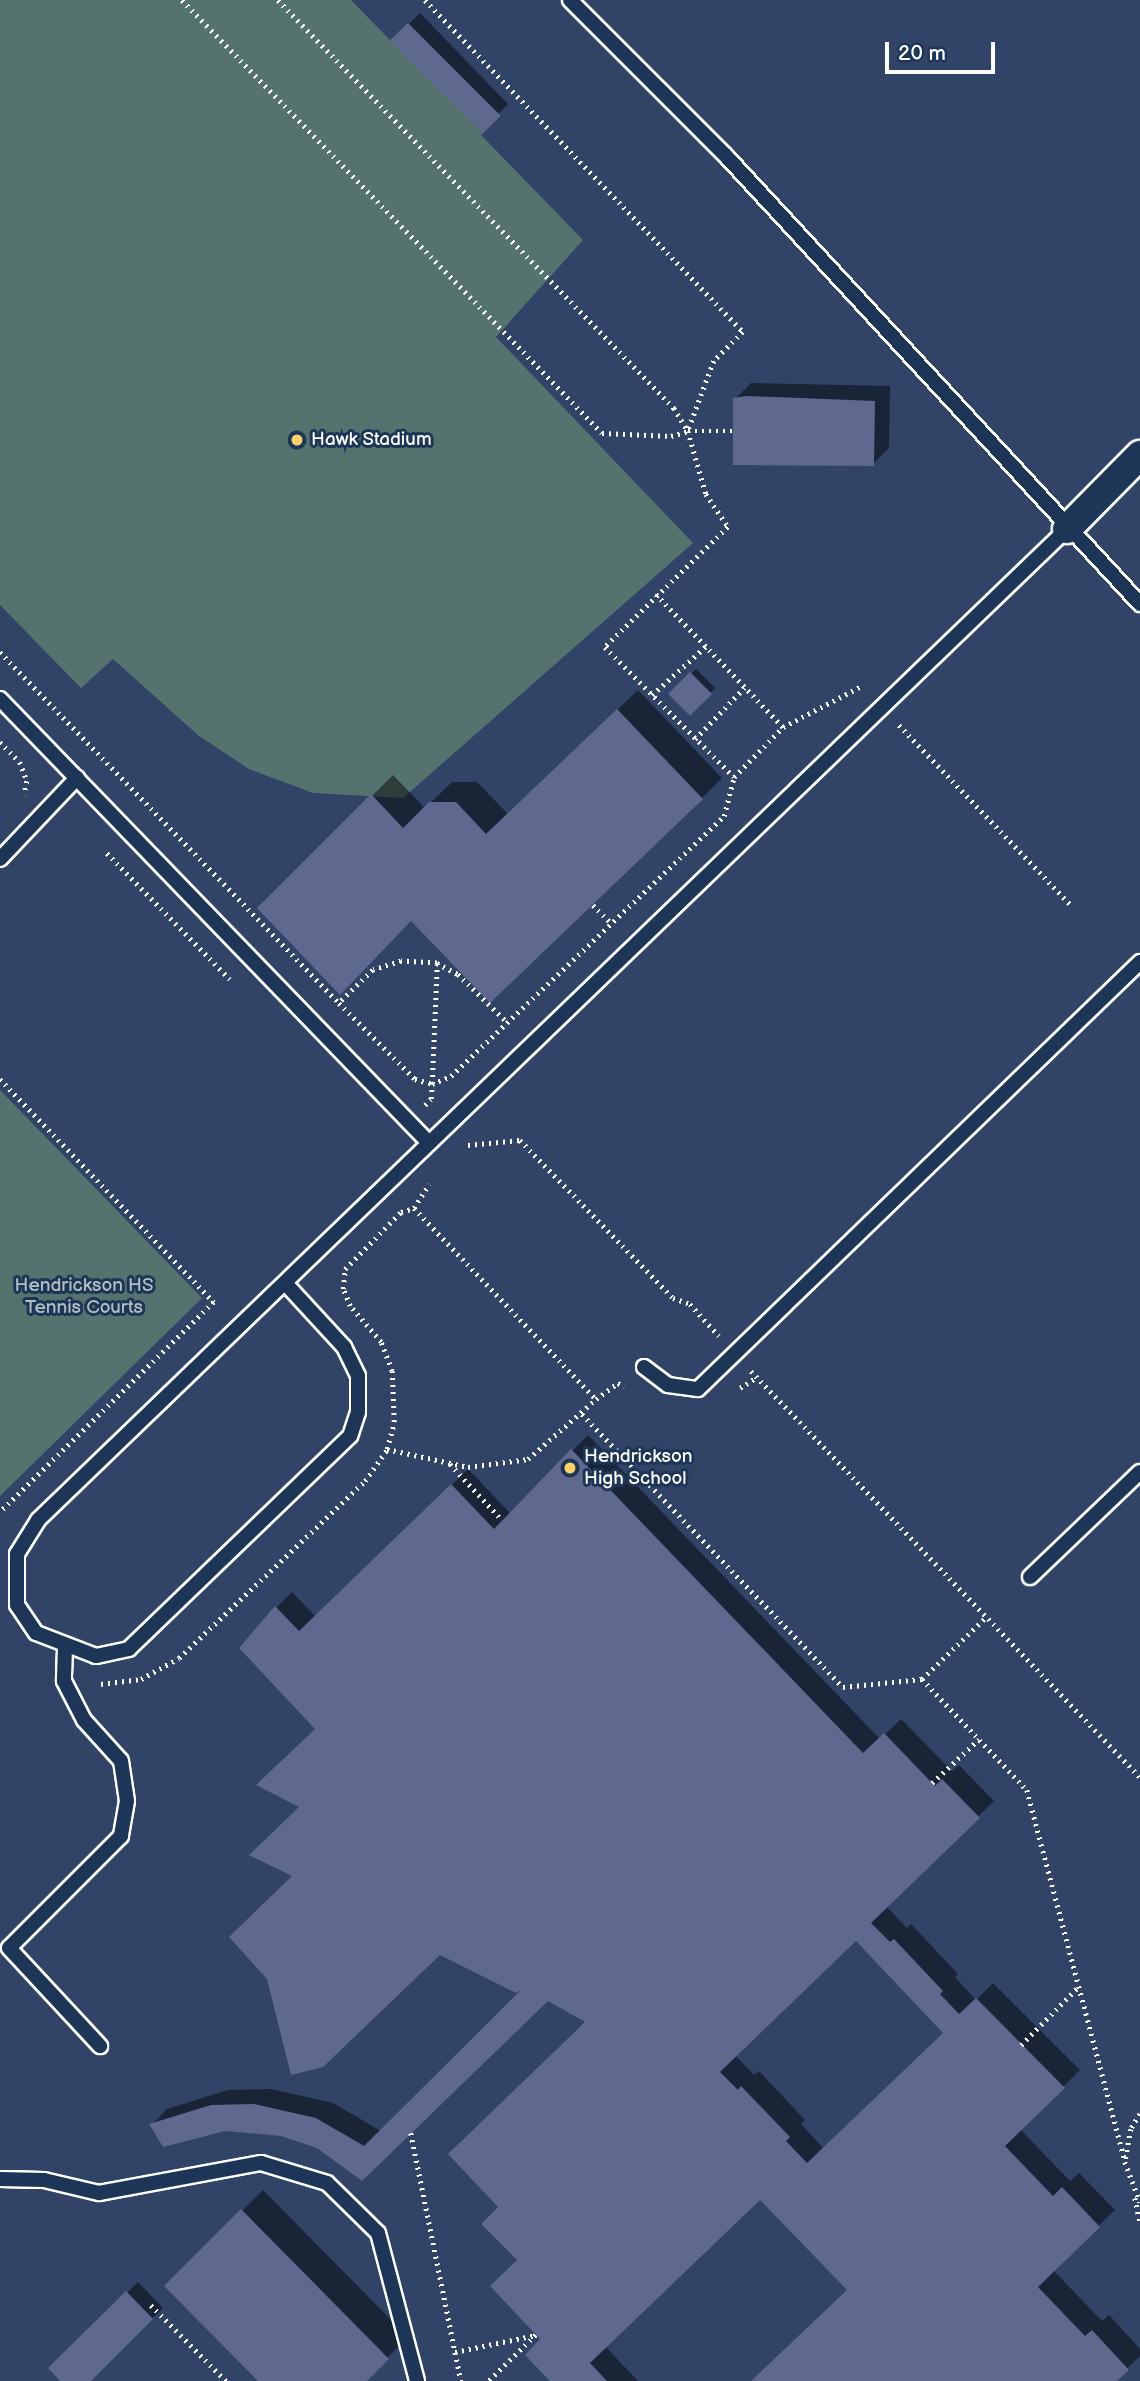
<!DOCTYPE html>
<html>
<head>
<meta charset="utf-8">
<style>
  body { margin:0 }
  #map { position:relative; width:1140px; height:2381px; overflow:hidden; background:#1d3557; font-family:"Balsamiq Sans",sans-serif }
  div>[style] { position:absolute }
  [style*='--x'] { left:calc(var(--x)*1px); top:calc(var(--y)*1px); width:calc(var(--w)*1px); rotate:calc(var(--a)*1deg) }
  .built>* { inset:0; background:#314468; transform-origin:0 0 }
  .green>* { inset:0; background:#55726f }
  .shadow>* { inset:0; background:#0007; transform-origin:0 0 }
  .building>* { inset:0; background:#5f688f; transform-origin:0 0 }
  .path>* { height:4.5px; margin-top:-2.25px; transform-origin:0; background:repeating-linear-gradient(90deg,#fff 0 2px,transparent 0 7px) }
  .roads { filter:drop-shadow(2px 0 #fff) drop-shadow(-2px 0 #fff) drop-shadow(0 2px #fff) drop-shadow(0 -2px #fff) }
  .service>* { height:14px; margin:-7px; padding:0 7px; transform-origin:7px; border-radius:7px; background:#1d3557 }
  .minor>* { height:28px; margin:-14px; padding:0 14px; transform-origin:14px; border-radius:14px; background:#1d3557 }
  .dots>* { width:19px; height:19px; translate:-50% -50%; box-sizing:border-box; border:4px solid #1d3557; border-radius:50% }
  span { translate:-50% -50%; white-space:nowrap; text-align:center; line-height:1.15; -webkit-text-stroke:6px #1d3557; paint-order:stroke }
  .poi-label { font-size:19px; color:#fff }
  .left { translate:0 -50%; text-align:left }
  .park-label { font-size:19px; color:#b2c0be }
  .scale { position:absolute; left:885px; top:42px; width:110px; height:32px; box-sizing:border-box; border:4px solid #fff; border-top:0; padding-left:9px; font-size:21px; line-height:24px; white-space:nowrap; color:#fff; -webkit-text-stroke:5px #1d3557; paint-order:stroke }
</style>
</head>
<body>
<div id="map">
  <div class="built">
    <i style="left:0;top:0;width:1140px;height:2381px"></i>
  </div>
  <div class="green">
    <i style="clip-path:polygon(0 0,351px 0,390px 40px,408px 23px,500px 116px,481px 135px,583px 240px,496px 337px,693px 543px,403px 798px,313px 793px,249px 769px,199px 736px,113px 659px,81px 688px,0 605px)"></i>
    <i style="clip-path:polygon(0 1090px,202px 1298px,0 1496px)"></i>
  </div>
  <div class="shadow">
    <i style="left:420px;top:13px;width:127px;height:38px;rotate:46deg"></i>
    <i style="clip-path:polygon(751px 383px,890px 386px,889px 448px,873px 464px,735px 399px)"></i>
    <i style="left:696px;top:669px;width:27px;height:36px;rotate:45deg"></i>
    <i style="clip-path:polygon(638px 690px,722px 778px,702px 798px,412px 919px,259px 908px,393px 775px,425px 808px,452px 782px,477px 782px,508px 814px)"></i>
    <i style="clip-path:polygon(evenodd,588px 1435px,880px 1739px,901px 1719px,952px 1771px,959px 1765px,994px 1801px,886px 1906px,907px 1928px,911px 1924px,958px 1974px,955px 1977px,976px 2000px,993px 1983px,1080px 2070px,1020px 2129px,1070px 2181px,1079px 2173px,1115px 2210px,1053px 2270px,1102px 2321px,1109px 2315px,1140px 2349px,1140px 2356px,1114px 2381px,753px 2381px,849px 2290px,760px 2197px,605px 2346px,638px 2381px,553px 2381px,500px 2207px,588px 2021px,548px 1999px,362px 2178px,318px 2147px,281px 2134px,152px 2125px,167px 2109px,228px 2090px,271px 2089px,333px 2103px,381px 2131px,529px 1985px,295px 1875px,317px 1729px,276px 1608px,292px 1592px,316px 1617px,468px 1469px,511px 1514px,588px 1435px,856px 1939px,945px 2032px,824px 2149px,801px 2124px,805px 2120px,759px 2071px,754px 2075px,735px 2055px,856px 1939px)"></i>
    <i style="clip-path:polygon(263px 2190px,408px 2337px,364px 2381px,260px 2381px,167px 2286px)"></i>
    <i style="clip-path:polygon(138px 2282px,163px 2308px,88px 2381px,63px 2381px,50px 2368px)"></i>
  </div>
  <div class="building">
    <i style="left:408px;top:23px;width:131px;height:25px;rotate:45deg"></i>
    <i style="clip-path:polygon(747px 396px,875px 401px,874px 466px,733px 465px,733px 398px)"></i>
    <i style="left:690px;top:672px;width:31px;height:31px;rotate:45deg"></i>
    <i style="clip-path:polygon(617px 709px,703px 799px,490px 1003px,411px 921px,340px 995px,257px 908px,371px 794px,403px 828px,429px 802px,456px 802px,486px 834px)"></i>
    <i style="clip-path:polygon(evenodd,571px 1449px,863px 1753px,884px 1733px,935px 1786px,942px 1779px,980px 1818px,871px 1923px,890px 1942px,894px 1939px,943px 1991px,940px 1994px,959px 2014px,976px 1998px,1065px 2088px,1005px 2146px,1053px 2196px,1062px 2187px,1100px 2227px,1038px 2287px,1085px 2336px,1092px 2330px,1129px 2370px,1117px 2381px,751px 2381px,847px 2290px,760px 2200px,590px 2363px,607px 2381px,550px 2381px,525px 2355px,540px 2339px,490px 2286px,517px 2260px,481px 2224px,498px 2207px,448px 2154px,585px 2022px,548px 2001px,362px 2181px,317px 2148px,281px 2136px,225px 2131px,163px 2147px,149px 2124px,211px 2105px,254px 2104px,316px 2118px,364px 2146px,522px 1989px,516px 1993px,440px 1955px,323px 2067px,291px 2075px,267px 1979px,229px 1937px,292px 1876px,249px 1855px,299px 1807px,256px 1785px,315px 1729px,239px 1648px,275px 1606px,299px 1631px,451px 1484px,494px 1529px,571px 1449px,856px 1941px,943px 2033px,807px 2163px,786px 2141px,790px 2137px,741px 2086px,738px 2090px,720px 2072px,856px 1941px)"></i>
    <i style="clip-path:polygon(241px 2209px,389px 2359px,367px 2381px,258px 2381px,164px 2286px)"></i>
    <i style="clip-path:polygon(126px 2291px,153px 2319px,91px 2381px,60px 2381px,48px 2368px)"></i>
  </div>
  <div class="path">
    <i style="--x:182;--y:0;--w:603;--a:45.87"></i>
    <i style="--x:602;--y:433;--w:69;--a:2.5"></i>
    <i style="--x:671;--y:436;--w:18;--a:-16"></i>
    <i style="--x:688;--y:431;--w:45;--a:0"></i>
    <i style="--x:278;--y:0;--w:569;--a:45.86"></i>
    <i style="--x:674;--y:408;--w:26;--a:59"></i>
    <i style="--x:425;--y:0;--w:460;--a:46.2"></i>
    <i style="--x:743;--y:332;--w:41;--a:135"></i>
    <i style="--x:714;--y:361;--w:75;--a:110.4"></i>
    <i style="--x:688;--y:431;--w:66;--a:74.1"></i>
    <i style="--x:706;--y:494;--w:40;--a:56"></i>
    <i style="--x:728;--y:527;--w:172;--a:135.7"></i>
    <i style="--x:605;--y:647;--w:183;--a:45.2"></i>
    <i style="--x:656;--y:594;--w:184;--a:46.3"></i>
    <i style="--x:0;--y:652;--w:488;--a:46"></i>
    <i style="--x:339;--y:1003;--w:107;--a:45"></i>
    <i style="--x:415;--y:1079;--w:18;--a:16"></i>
    <i style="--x:432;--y:1084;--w:121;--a:-87.6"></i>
    <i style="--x:437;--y:963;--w:36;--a:-177"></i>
    <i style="--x:401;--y:961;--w:29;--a:162"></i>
    <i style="--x:373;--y:970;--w:47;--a:135.9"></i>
    <i style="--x:652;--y:695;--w:72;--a:-42.2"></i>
    <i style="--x:899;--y:725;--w:249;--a:46.3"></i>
    <i style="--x:695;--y:739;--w:71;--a:-46.1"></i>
    <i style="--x:0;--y:742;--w:28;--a:45"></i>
    <i style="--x:20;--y:762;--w:20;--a:70"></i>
    <i style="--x:27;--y:781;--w:14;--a:102"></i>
    <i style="--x:107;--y:853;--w:176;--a:45.7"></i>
    <i style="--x:593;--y:905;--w:25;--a:45"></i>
    <i style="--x:437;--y:963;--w:24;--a:28"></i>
    <i style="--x:458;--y:974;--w:69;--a:44.4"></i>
    <i style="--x:0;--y:1079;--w:309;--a:46.2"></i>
    <i style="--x:214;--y:1302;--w:300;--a:135.5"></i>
    <i style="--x:425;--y:1105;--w:8;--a:-45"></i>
    <i style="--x:431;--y:1099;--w:15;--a:-86"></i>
    <i style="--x:432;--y:1084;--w:21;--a:-23"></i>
    <i style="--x:451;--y:1076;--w:377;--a:-43.6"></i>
    <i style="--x:724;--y:816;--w:40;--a:-75.6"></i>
    <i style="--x:734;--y:777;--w:70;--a:-45.6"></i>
    <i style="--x:783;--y:727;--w:87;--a:-27.5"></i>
    <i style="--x:468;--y:1145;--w:52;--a:-5.5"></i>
    <i style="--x:520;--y:1140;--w:220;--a:45.9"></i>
    <i style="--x:673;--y:1298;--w:18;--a:19"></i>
    <i style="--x:690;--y:1304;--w:43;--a:47.8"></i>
    <i style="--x:414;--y:1208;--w:264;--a:46.4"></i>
    <i style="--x:751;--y:1371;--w:562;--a:46.23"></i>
    <i style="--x:740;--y:1388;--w:20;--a:-33"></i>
    <i style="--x:582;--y:1414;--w:378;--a:46.3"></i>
    <i style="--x:843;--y:1687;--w:79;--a:-5.8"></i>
    <i style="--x:922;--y:1679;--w:153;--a:46.6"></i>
    <i style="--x:1027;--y:1790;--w:385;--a:75.2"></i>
    <i style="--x:387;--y:1449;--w:83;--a:12.5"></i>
    <i style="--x:468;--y:1467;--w:61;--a:-7.6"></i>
    <i style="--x:528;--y:1459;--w:91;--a:-41.4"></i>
    <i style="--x:596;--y:1399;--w:27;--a:-36"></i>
    <i style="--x:618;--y:1383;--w:7;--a:27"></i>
    <i style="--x:450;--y:1464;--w:76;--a:47.1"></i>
    <i style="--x:922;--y:1679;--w:88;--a:-44.1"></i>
    <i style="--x:101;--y:1684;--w:40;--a:-7.1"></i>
    <i style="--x:141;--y:1679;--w:43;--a:-28.9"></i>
    <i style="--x:179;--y:1658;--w:257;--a:-43.6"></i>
    <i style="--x:365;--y:1481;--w:39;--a:-55"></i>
    <i style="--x:387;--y:1449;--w:28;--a:-75"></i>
    <i style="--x:394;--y:1422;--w:51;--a:-92.2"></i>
    <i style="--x:392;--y:1371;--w:31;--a:-111"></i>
    <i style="--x:381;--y:1342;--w:48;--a:-130.7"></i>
    <i style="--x:350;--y:1306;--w:18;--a:-112"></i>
    <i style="--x:343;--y:1289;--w:20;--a:-84"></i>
    <i style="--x:345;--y:1269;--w:80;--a:-45.5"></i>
    <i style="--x:401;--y:1212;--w:14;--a:-17"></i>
    <i style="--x:414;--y:1208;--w:28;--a:-58"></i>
    <i style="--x:932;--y:1783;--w:64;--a:-43.1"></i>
    <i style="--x:1021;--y:2045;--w:81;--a:-45.5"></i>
    <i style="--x:1140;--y:2114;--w:17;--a:121"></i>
    <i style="--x:1131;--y:2129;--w:34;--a:100"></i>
    <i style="--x:1125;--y:2162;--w:43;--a:69.4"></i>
    <i style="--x:411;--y:2133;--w:253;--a:78.6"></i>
    <i style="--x:1135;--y:2198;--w:24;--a:78"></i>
    <i style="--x:151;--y:2305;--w:107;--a:45.4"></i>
    <i style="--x:455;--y:2352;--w:83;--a:-11.9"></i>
    <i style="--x:536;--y:2335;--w:66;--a:135.6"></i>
  </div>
  <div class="roads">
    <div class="service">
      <i style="--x:570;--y:0;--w:221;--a:45"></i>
      <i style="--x:726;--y:156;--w:610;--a:47.26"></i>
      <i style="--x:0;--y:699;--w:617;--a:45.98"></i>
      <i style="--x:0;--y:859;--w:112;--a:-46.5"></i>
      <i style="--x:286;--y:1284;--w:86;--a:47.4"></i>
      <i style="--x:344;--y:1347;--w:32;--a:64"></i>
      <i style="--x:358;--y:1376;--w:36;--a:90"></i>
      <i style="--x:358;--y:1412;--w:25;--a:108"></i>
      <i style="--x:350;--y:1436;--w:307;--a:136.1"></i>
      <i style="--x:129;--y:1649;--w:34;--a:168"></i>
      <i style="--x:96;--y:1656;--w:64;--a:-159"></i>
      <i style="--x:36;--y:1633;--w:34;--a:-124"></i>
      <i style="--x:17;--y:1605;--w:51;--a:-90"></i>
      <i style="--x:17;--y:1554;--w:40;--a:-58"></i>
      <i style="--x:38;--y:1520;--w:1429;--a:-43.92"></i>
      <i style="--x:644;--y:1367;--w:30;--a:37"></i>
      <i style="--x:668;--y:1385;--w:30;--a:8"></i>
      <i style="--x:698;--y:1389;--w:615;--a:-44.01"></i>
      <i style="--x:1030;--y:1577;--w:152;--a:-43.7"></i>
      <i style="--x:65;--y:1648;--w:33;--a:92"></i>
      <i style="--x:64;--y:1681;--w:44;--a:62.9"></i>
      <i style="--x:84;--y:1720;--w:55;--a:47.9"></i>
      <i style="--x:121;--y:1761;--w:40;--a:81.5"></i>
      <i style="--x:127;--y:1801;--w:36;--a:100"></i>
      <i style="--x:121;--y:1836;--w:158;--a:135"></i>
      <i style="--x:9;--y:1948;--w:134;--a:47.1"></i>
      <i style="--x:0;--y:2179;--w:44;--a:1.3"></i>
      <i style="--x:44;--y:2180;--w:57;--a:13.3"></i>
      <i style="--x:99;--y:2193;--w:165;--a:-10.5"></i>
      <i style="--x:261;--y:2163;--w:69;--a:16.9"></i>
      <i style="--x:327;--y:2183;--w:71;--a:44.4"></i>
      <i style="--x:378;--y:2233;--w:153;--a:75.2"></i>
    </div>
    <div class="minor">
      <i style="--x:1067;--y:529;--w:104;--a:-45.4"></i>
    </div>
  </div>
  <div class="dots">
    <i style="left:297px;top:440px;background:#ffd166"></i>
    <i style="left:570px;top:1468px;background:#ffd166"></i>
  </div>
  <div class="poi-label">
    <span class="left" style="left:311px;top:440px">Hawk Stadium</span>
    <span class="left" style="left:584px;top:1468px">Hendrickson<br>High School</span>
  </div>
  <div class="park-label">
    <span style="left:84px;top:1297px">Hendrickson HS<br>Tennis Courts</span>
  </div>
  <div class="scale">20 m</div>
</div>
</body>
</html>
